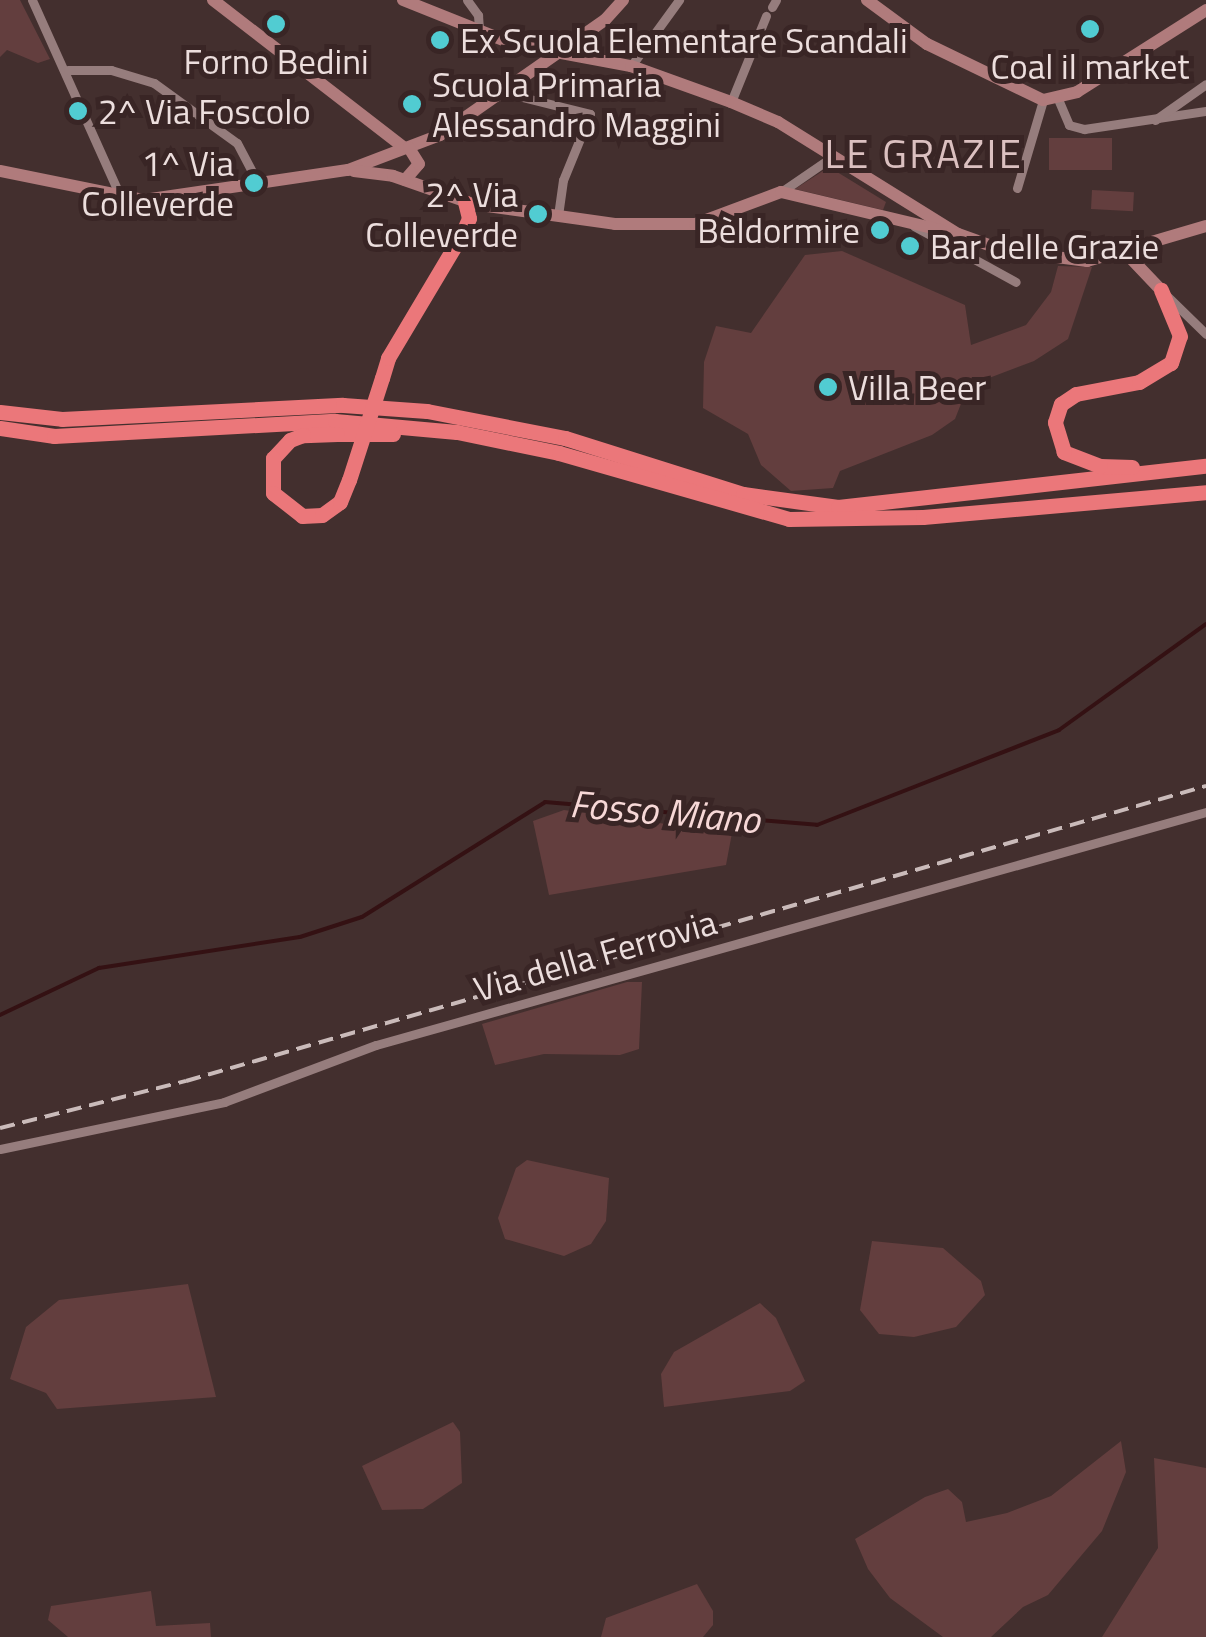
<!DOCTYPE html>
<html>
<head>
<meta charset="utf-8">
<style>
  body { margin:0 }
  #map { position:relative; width:1206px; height:1637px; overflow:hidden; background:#432f2e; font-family:"Titillium Web",sans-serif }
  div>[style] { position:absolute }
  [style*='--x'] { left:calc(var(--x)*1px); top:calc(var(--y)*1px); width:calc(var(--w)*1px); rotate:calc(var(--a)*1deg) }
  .green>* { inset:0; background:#633e3e; transform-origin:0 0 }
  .stream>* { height:4px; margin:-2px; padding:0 2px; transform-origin:2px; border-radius:2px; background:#341113 }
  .street>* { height:9px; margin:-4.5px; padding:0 4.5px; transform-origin:4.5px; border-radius:4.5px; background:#967d7d }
  .secondary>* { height:12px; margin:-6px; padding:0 6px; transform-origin:6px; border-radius:6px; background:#b07b7c }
  .highway>* { height:15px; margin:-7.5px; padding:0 7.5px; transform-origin:7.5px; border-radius:7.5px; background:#eb777a }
  .rail>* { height:4px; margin-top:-2px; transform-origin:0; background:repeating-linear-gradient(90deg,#cabbba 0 15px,transparent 0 23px) }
  .dots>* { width:28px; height:28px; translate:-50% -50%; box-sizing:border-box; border:5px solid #392525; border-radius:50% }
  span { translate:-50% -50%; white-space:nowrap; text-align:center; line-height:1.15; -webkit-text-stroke:10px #392525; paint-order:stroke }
  .poi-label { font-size:35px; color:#ecdedd }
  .left { translate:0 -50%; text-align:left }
  .right { translate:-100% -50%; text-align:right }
  .street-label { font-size:35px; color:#ecdedd }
  .water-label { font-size:38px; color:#f7d8d7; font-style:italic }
  .quarter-label { font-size:40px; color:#dbc0c0; letter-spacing:2.5px }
</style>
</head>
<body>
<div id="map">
  <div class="green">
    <i style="clip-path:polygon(0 0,20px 0,50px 59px,38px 63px,7px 50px,0 57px)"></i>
    <i style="left:1112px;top:138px;width:32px;height:63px;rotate:90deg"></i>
    <i style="clip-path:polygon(829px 167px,886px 202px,883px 210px,795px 189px)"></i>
    <i style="left:1092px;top:190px;width:42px;height:19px;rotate:3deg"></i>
    <i style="clip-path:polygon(842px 251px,965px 305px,971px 345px,1026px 325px,1051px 292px,1058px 266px,1092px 267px,1068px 339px,1034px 361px,968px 386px,955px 419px,932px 435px,840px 471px,833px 488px,791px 491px,761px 465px,748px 434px,703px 408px,704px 362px,716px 326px,751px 333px,805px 255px)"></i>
    <i style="clip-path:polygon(564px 810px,732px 833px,726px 865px,549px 895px,533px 821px)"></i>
    <i style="clip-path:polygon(627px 982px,642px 982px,639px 1049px,620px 1055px,544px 1054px,495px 1065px,482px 1024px)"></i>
    <i style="clip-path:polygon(527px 1160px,609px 1178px,606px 1221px,591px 1244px,564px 1256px,505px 1239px,498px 1218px,516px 1168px)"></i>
    <i style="clip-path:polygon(872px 1241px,943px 1248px,981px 1281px,985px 1295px,956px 1327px,914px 1337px,879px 1334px,860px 1310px)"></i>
    <i style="clip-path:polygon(188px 1284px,216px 1397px,57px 1409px,46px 1393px,10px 1379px,26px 1327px,59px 1300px)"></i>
    <i style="clip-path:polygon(760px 1303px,776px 1318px,805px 1381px,790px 1391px,664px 1407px,661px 1374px,674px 1352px)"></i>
    <i style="clip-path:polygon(453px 1422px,460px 1432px,462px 1483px,423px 1509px,382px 1510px,362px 1466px)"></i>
    <i style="clip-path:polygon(1121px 1441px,1126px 1472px,1102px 1531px,1048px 1595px,1023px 1607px,991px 1637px,943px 1637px,890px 1598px,868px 1569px,855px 1539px,925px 1497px,948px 1489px,962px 1502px,966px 1522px,1007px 1513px,1051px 1496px)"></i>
    <i style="clip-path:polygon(1154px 1458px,1206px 1468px,1206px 1637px,1102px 1637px,1158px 1548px)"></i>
    <i style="clip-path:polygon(697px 1584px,713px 1611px,713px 1625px,703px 1637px,601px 1637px,606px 1618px)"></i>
    <i style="clip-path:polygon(151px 1591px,156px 1626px,210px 1623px,211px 1637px,68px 1637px,48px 1620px,51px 1606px)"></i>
  </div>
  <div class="stream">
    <i style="--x:0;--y:1015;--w:110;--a:-25.4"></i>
    <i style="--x:99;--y:968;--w:203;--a:-8.8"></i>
    <i style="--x:300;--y:937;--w:65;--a:-17.9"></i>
    <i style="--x:362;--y:917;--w:216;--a:-32.1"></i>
    <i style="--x:545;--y:802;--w:273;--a:4.8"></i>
    <i style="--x:817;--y:825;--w:260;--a:-21.4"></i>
    <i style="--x:1059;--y:730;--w:181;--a:-35.8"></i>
  </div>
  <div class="street">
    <i style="--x:32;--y:0;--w:217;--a:65.8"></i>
    <i style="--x:467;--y:0;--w:19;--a:54"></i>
    <i style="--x:478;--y:15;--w:16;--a:86"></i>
    <i style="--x:772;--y:7;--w:8;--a:-60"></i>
    <i style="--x:631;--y:66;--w:82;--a:-54"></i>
    <i style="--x:68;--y:70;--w:43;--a:0"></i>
    <i style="--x:111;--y:70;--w:45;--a:16.8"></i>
    <i style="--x:154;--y:83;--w:102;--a:35.9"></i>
    <i style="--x:237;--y:143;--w:43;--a:62.2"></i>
    <i style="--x:522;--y:97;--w:70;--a:14"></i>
    <i style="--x:590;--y:114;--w:71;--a:112.2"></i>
    <i style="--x:563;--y:180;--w:36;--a:98"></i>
    <i style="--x:1058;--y:99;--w:28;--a:67"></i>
    <i style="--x:1069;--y:125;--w:16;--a:15"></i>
    <i style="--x:1084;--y:129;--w:123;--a:-8.4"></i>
    <i style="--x:731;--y:102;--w:93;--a:-67.9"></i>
    <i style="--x:1155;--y:120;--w:62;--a:-35.2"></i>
    <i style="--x:1017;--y:188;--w:92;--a:-73.5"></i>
    <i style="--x:781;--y:192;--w:62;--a:-34.5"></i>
    <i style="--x:914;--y:226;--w:116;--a:28.8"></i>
    <i style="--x:1166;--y:295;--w:56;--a:44.3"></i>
    <i style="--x:0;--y:1149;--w:229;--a:-11.8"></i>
    <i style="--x:224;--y:1102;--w:162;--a:-20.6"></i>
    <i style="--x:376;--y:1045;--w:862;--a:-15.68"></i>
  </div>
  <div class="secondary">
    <i style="--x:213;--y:0;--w:240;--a:37.7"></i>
    <i style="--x:403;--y:0;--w:118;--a:21.8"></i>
    <i style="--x:513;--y:44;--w:120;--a:10.6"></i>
    <i style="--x:631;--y:66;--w:106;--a:19.8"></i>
    <i style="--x:731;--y:102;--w:51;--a:23.1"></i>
    <i style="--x:778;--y:122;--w:212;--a:31.9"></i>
    <i style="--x:958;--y:234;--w:48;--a:19.6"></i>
    <i style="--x:1003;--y:250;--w:85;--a:7.5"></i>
    <i style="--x:1087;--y:261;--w:124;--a:-16.4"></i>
    <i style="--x:867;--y:0;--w:74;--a:36.3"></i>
    <i style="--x:927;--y:44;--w:129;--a:25.8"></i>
    <i style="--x:1043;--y:100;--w:35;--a:-13"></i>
    <i style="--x:1077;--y:92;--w:153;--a:-32.4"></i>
    <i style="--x:0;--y:171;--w:147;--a:11.4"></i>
    <i style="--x:144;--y:200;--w:206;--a:-8.4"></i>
    <i style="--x:348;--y:170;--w:98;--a:-20.8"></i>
    <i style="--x:440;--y:135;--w:201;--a:-34.9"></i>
    <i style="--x:605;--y:20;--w:27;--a:-48"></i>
    <i style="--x:354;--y:171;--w:39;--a:7"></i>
    <i style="--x:393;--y:176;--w:85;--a:19.3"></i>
    <i style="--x:473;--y:204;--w:143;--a:8"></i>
    <i style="--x:615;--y:224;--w:80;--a:0"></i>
    <i style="--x:695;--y:224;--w:92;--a:-20.4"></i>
    <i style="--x:781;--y:192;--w:164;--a:13.4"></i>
    <i style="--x:405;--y:180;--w:21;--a:-49"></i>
    <i style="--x:419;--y:164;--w:19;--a:-122"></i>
    <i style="--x:1121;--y:248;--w:58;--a:46.4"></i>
  </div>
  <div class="highway">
    <i style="--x:0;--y:412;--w:62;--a:6.4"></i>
    <i style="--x:62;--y:419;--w:281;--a:-2.9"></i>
    <i style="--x:343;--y:405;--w:84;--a:4.1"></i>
    <i style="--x:427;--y:411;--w:141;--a:11.1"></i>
    <i style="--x:565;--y:438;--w:187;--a:17.5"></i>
    <i style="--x:743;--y:494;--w:96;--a:7.8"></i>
    <i style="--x:838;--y:507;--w:370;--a:-6.4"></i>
    <i style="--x:0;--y:428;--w:55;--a:8.4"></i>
    <i style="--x:54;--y:436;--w:281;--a:-3.1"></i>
    <i style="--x:335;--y:421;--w:122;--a:5.2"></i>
    <i style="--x:457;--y:432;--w:104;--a:11.6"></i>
    <i style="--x:559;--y:453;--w:239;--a:16"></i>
    <i style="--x:789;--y:519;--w:134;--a:-0.9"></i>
    <i style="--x:923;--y:517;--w:284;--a:-5"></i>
    <i style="--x:393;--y:434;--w:56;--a:180"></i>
    <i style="--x:337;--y:434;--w:34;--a:178"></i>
    <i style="--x:303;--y:435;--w:14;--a:159"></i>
    <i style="--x:290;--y:440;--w:25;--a:133"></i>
    <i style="--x:273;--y:458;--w:35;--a:90"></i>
    <i style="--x:273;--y:493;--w:37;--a:38"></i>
    <i style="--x:302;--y:516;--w:20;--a:-3"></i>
    <i style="--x:322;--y:515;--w:22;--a:-36"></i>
    <i style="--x:340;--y:502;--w:24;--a:-68"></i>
    <i style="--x:349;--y:480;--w:107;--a:-72.1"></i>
    <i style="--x:382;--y:378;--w:21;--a:-73"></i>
    <i style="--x:388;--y:358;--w:144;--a:-59.2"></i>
    <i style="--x:462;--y:234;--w:17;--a:-66"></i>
    <i style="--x:469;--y:218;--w:16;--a:-104"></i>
    <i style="--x:1132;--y:467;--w:32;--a:-178"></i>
    <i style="--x:1100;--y:466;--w:39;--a:-159"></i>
    <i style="--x:1064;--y:452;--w:31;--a:-107"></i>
    <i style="--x:1055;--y:422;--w:19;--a:-72"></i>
    <i style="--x:1061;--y:404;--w:18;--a:-34"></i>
    <i style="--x:1076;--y:394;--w:64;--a:-10.8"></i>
    <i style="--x:1139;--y:382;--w:37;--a:-31"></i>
    <i style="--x:1171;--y:363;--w:28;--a:-72"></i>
    <i style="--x:1180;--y:336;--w:50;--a:-112.4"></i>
  </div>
  <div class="rail">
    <i style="--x:0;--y:1128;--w:192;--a:-14.2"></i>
    <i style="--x:186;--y:1081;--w:1062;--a:-16.13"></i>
  </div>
  <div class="dots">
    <i style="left:276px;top:24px;background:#51ccd2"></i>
    <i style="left:1090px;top:29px;background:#51ccd2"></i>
    <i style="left:440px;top:40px;background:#51ccd2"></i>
    <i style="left:412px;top:104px;background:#51ccd2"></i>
    <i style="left:78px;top:111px;background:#51ccd2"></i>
    <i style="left:254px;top:183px;background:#51ccd2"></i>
    <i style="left:538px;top:214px;background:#51ccd2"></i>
    <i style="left:880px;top:230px;background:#51ccd2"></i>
    <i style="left:910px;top:246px;background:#51ccd2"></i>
    <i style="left:828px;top:387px;background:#51ccd2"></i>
  </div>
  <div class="poi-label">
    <span class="left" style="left:460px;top:40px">Ex Scuola Elementare Scandali</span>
    <span style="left:276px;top:61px">Forno Bedini</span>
    <span style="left:1090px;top:66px">Coal il market</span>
    <span class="left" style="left:432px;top:104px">Scuola Primaria<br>Alessandro Maggini</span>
    <span class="left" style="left:98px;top:111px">2^ Via Foscolo</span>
    <span class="right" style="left:234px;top:183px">1^ Via<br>Colleverde</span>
    <span class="right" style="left:518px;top:214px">2^ Via<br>Colleverde</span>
    <span class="right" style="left:860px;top:230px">Bèldormire</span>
    <span class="left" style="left:930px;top:246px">Bar delle Grazie</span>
    <span class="left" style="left:848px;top:387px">Villa Beer</span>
  </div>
  <div class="street-label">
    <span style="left:595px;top:955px;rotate:-16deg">Via della Ferrovia</span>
  </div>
  <div class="water-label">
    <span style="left:665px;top:812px;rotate:5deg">Fosso Miano</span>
  </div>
  <div class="quarter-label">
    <span style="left:924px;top:154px">LE GRAZIE</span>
  </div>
</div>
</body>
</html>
